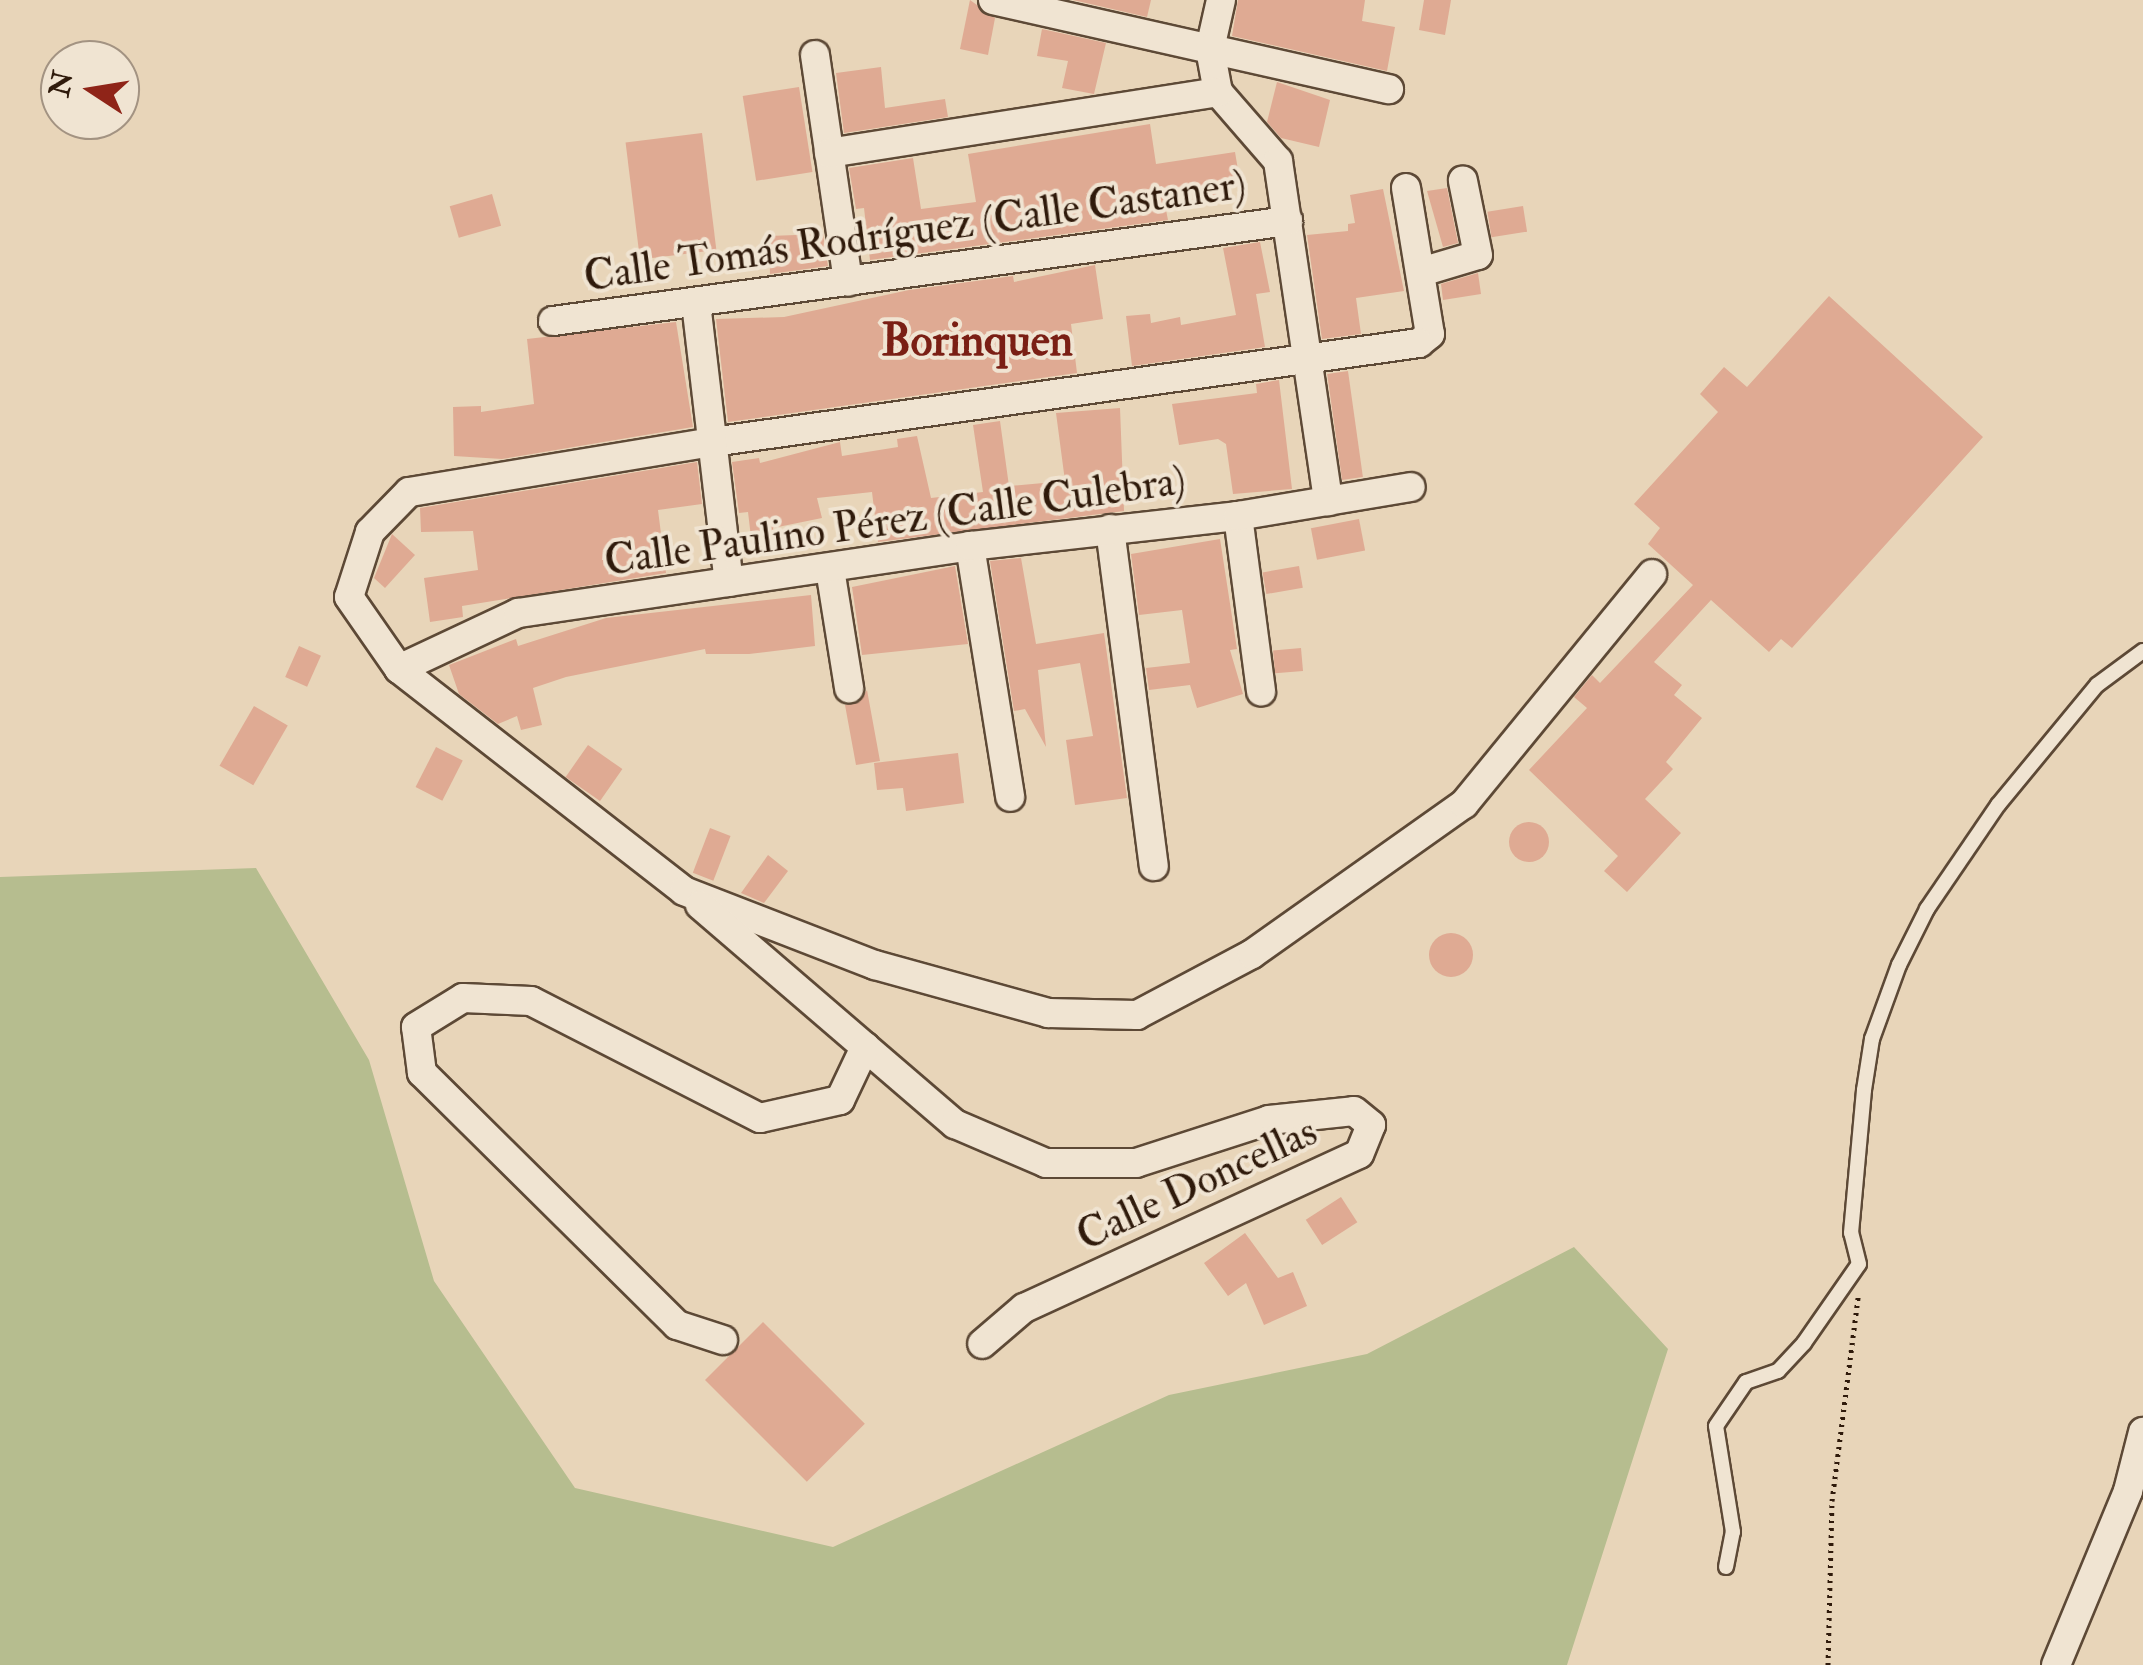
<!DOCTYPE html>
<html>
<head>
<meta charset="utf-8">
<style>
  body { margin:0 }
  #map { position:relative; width:2143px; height:1665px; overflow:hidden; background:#e8d5b9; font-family:"IM FELL Double Pica",serif }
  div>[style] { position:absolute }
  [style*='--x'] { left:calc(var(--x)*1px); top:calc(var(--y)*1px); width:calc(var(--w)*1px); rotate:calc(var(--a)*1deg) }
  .green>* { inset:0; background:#b6bd8f }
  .building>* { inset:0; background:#dfaa93; transform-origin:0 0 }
  .round { border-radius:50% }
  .path>* { height:5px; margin-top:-2.5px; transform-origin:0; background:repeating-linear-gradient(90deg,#2f1a0b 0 2.5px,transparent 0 7.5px) }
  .roads { filter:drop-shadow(2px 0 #5d4936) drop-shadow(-2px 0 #5d4936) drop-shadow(0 2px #5d4936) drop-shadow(0 -2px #5d4936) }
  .lane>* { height:14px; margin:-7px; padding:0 7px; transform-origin:7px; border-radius:7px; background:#f0e4d2 }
  .street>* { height:28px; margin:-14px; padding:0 14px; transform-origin:14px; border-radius:14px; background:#f0e4d2 }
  span { translate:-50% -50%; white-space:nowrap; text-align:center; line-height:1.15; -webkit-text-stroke:8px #f0e4d2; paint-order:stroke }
  .street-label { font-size:42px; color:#2f1a0b }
  .neighbourhood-label { font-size:45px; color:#7a1f14; font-weight:700 }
  .north { position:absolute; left:40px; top:40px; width:100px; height:100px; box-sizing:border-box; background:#f0e4d2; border:2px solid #a39382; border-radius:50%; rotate:282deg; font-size:28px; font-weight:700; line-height:40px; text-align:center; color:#2f1a0b }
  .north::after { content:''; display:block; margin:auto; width:35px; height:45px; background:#8f2418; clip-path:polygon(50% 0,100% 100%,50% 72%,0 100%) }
</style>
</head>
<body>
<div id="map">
  <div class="green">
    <i style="clip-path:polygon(256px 868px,369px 1060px,434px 1281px,575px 1488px,833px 1547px,1169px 1395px,1367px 1354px,1574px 1247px,1668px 1349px,1567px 1665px,0 1665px,0 877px)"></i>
  </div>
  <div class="building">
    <i style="clip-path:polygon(970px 0,995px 18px,988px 55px,960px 49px)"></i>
    <i style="clip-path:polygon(1073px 0,1151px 0,1147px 17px)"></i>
    <i style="clip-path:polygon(1238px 0,1365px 0,1362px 21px,1395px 27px,1387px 71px,1232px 36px)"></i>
    <i style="clip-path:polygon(1424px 0,1451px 0,1445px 35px,1419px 30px)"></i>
    <i style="clip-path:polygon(1042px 29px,1106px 43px,1094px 94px,1062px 88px,1068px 61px,1037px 56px)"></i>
    <i style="clip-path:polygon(881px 67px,885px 108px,945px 99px,948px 117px,844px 133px,836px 73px)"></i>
    <i style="clip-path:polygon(1277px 82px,1330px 100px,1319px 147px,1281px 138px,1267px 122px)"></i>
    <i style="left:799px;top:87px;width:86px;height:57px;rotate:81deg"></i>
    <i style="clip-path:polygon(1150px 124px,1156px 164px,1235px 152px,1239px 176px,1222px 179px,1225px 201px,1166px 210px,1168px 220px,870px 260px,864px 208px,856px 209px,849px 168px,913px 158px,921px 209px,976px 202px,968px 154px)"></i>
    <i style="left:702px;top:133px;width:118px;height:77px;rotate:83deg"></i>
    <i style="clip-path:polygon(1447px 188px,1458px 243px,1443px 247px,1427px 191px)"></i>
    <i style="clip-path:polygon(1383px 189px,1404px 291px,1356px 298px,1361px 334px,1322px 339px,1307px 235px,1348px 231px,1348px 224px,1355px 223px,1350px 195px)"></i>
    <i style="left:492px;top:194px;width:33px;height:44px;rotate:74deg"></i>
    <i style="left:1523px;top:206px;width:26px;height:36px;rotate:81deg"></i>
    <i style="clip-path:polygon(823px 234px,828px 266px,770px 274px,769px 236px)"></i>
    <i style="clip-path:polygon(1260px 242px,1270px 292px,1256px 294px,1265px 347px,1132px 366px,1126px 316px,1150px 314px,1151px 323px,1180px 317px,1181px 325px,1236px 315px,1223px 248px)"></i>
    <i style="clip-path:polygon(1095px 265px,1103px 319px,1071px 324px,1077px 373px,728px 422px,716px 319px,784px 317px,909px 290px,1013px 276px,1014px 282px)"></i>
    <i style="clip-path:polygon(1478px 273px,1481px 294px,1443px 300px,1441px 284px)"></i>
    <i style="clip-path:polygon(1829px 296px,1983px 437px,1792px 648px,1781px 639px,1769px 652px,1711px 600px,1654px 662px,1682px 685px,1674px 695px,1702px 718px,1666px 762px,1673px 769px,1645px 799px,1681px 833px,1627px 892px,1604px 871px,1618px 856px,1529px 770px,1587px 708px,1574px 697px,1592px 675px,1600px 683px,1693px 585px,1648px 544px,1660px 528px,1634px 504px,1718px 412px,1700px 394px,1724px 367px,1747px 387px)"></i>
    <i style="clip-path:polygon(676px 322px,693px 427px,502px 459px,454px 456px,453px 407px,481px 406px,481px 412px,534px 404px,527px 339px)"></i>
    <i style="left:1348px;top:371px;width:107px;height:21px;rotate:82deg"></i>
    <i style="clip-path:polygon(1279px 380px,1292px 489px,1233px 494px,1226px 444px,1218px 439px,1179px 445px,1172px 404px,1257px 393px,1256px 384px)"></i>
    <i style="clip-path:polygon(1120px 408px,1124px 511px,878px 542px,872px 492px,817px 498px,822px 518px,773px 528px,776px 551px,753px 554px,748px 512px,739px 513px,732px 462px,759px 458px,760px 463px,840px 442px,842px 456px,898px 447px,897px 439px,917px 436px,931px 498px,983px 492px,973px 425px,1000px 421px,1009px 486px,1065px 481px,1056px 413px)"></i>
    <i style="clip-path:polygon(697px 462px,702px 504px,658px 510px,666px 573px,462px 606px,463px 617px,430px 622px,424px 578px,478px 570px,473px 531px,421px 532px,420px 508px)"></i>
    <i style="left:1359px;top:519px;width:32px;height:49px;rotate:79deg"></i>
    <i style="clip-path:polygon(392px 534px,415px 555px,385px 588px,374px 578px)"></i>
    <i style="clip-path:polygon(1220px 539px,1237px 649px,1230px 650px,1243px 694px,1197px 708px,1190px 685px,1149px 690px,1146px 668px,1190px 663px,1182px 610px,1139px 615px,1131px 554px)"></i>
    <i style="clip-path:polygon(1021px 558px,1036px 644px,1104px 633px,1127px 798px,1075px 805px,1066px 740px,1093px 736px,1080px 663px,1038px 670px,1046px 747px,1025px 709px,1014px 711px,990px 561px)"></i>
    <i style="clip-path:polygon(955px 566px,968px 644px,862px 655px,852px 587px)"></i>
    <i style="left:1299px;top:566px;width:22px;height:37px;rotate:80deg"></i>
    <i style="clip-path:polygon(811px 595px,815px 646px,749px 654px,706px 654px,705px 649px,566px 677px,533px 688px,542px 725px,521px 730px,517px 716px,498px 724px,459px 694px,449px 665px,516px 639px,518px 646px,606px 618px)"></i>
    <i style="left:299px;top:646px;width:24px;height:34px;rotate:24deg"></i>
    <i style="left:1301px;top:648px;width:23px;height:28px;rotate:85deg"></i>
    <i style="clip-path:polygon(867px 690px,880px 761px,856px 765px,845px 705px,859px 702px)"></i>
    <i style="left:254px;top:706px;width:39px;height:69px;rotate:30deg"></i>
    <i style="left:588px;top:745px;width:42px;height:39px;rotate:35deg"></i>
    <i style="left:436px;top:747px;width:30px;height:45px;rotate:27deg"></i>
    <i style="clip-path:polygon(958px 753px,964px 803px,906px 811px,903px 788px,877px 790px,874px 763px)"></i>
    <i class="round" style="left:1509px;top:822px;width:40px;height:40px"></i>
    <i style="left:710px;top:828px;width:22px;height:48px;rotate:21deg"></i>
    <i style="clip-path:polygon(768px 855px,788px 871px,764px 903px,741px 893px)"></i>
    <i class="round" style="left:1429px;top:933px;width:44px;height:44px"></i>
    <i style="left:1341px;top:1197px;width:30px;height:42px;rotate:57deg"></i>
    <i style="clip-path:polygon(1245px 1233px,1278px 1278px,1293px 1272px,1307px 1306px,1264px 1325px,1246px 1283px,1228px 1296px,1204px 1263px)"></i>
    <i style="left:763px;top:1322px;width:144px;height:82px;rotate:45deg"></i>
  </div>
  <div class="path">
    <i style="--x:1828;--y:1665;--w:164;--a:-88.6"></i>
    <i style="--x:1832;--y:1501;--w:206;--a:-82.7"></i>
  </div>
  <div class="roads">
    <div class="lane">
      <i style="--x:1726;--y:1567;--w:36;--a:-79"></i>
      <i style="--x:1733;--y:1532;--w:107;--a:-99.1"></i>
      <i style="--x:1716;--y:1426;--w:53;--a:-55.7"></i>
      <i style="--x:1746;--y:1382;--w:34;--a:-19"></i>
      <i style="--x:1778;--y:1371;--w:38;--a:-47"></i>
      <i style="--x:1804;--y:1343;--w:96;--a:-55.2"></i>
      <i style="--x:1859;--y:1264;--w:32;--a:-104"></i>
      <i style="--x:1851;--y:1233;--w:144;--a:-84.8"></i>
      <i style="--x:1864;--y:1090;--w:52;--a:-81.1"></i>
      <i style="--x:1872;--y:1039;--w:79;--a:-70"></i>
      <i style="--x:1899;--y:965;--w:63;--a:-63.4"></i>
      <i style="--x:1927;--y:909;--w:126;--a:-55.7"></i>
      <i style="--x:1998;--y:805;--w:156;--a:-50.5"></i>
      <i style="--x:2097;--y:685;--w:57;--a:-36.5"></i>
    </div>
    <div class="street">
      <i style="--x:993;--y:0;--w:406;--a:12.7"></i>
      <i style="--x:1221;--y:0;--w:50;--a:102.7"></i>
      <i style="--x:1210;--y:49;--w:44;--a:79.5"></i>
      <i style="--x:1218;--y:92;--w:91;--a:49"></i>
      <i style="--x:1278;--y:161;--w:344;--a:81.6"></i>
      <i style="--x:815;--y:55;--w:229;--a:81.7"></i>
      <i style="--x:829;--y:153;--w:394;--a:-8.9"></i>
      <i style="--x:1406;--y:188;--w:148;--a:80.7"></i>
      <i style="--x:1430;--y:334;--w:14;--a:141"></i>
      <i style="--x:1419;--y:343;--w:714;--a:172.03"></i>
      <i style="--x:712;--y:442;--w:307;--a:170.6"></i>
      <i style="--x:409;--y:492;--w:56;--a:134.3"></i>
      <i style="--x:370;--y:532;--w:68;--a:107.9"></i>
      <i style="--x:349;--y:597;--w:88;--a:55.2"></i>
      <i style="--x:399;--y:669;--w:361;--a:37.9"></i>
      <i style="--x:684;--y:891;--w:205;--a:21.2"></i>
      <i style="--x:875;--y:965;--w:180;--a:15.5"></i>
      <i style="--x:1048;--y:1013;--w:89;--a:1.3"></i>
      <i style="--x:1137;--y:1015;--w:130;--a:-27.9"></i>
      <i style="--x:1252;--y:954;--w:260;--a:-35.3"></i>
      <i style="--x:1464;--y:804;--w:297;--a:-50.7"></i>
      <i style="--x:1421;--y:272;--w:59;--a:-16.6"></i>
      <i style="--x:1478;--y:255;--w:76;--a:-101.5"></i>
      <i style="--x:696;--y:303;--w:281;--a:83.3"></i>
      <i style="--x:553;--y:321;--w:742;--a:-7.75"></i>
      <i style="--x:1238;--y:516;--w:177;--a:82.5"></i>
      <i style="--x:1110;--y:529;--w:340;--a:82.6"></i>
      <i style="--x:970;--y:546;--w:254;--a:80.9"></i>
      <i style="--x:830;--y:569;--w:121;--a:80.9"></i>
      <i style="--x:399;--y:669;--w:132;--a:-25.2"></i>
      <i style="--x:518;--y:613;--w:457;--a:-8.4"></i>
      <i style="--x:970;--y:546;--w:270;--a:-6.4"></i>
      <i style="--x:1238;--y:516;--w:175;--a:-9.5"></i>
      <i style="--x:700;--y:905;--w:336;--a:40.7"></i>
      <i style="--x:955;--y:1124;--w:99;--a:23.2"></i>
      <i style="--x:1046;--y:1163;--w:90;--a:0"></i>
      <i style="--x:1136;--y:1163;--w:140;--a:-17.9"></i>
      <i style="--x:1269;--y:1120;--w:85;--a:-6"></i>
      <i style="--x:1354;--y:1111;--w:22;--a:39"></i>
      <i style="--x:1371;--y:1125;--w:31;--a:112"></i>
      <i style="--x:1359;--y:1154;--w:369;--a:155.3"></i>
      <i style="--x:1024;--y:1308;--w:55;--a:139.4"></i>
      <i style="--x:723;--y:1340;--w:48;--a:-161.9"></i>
      <i style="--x:677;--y:1325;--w:359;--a:-135.3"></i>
      <i style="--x:422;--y:1073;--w:46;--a:-97.4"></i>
      <i style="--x:416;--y:1027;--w:55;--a:-31.7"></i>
      <i style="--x:463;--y:998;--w:68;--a:2.5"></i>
      <i style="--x:531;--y:1001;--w:257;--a:27.1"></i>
      <i style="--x:760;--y:1118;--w:82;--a:-12.7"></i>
      <i style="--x:840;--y:1100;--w:59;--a:-64.7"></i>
      <i style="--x:2056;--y:1665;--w:188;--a:-67.5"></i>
      <i style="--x:2128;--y:1491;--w:61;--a:-75.7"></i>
    </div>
  </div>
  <div class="street-label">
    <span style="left:915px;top:231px;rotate:-8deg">Calle Tomás Rodríguez (Calle Castaner)</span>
    <span style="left:895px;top:521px;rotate:-8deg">Calle Paulino Pérez (Calle Culebra)</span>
    <span style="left:1197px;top:1184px;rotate:-25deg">Calle Doncellas</span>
  </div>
  <div class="neighbourhood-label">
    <span style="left:977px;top:342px">Borinquen</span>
  </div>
  <div class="north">N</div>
</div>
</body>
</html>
